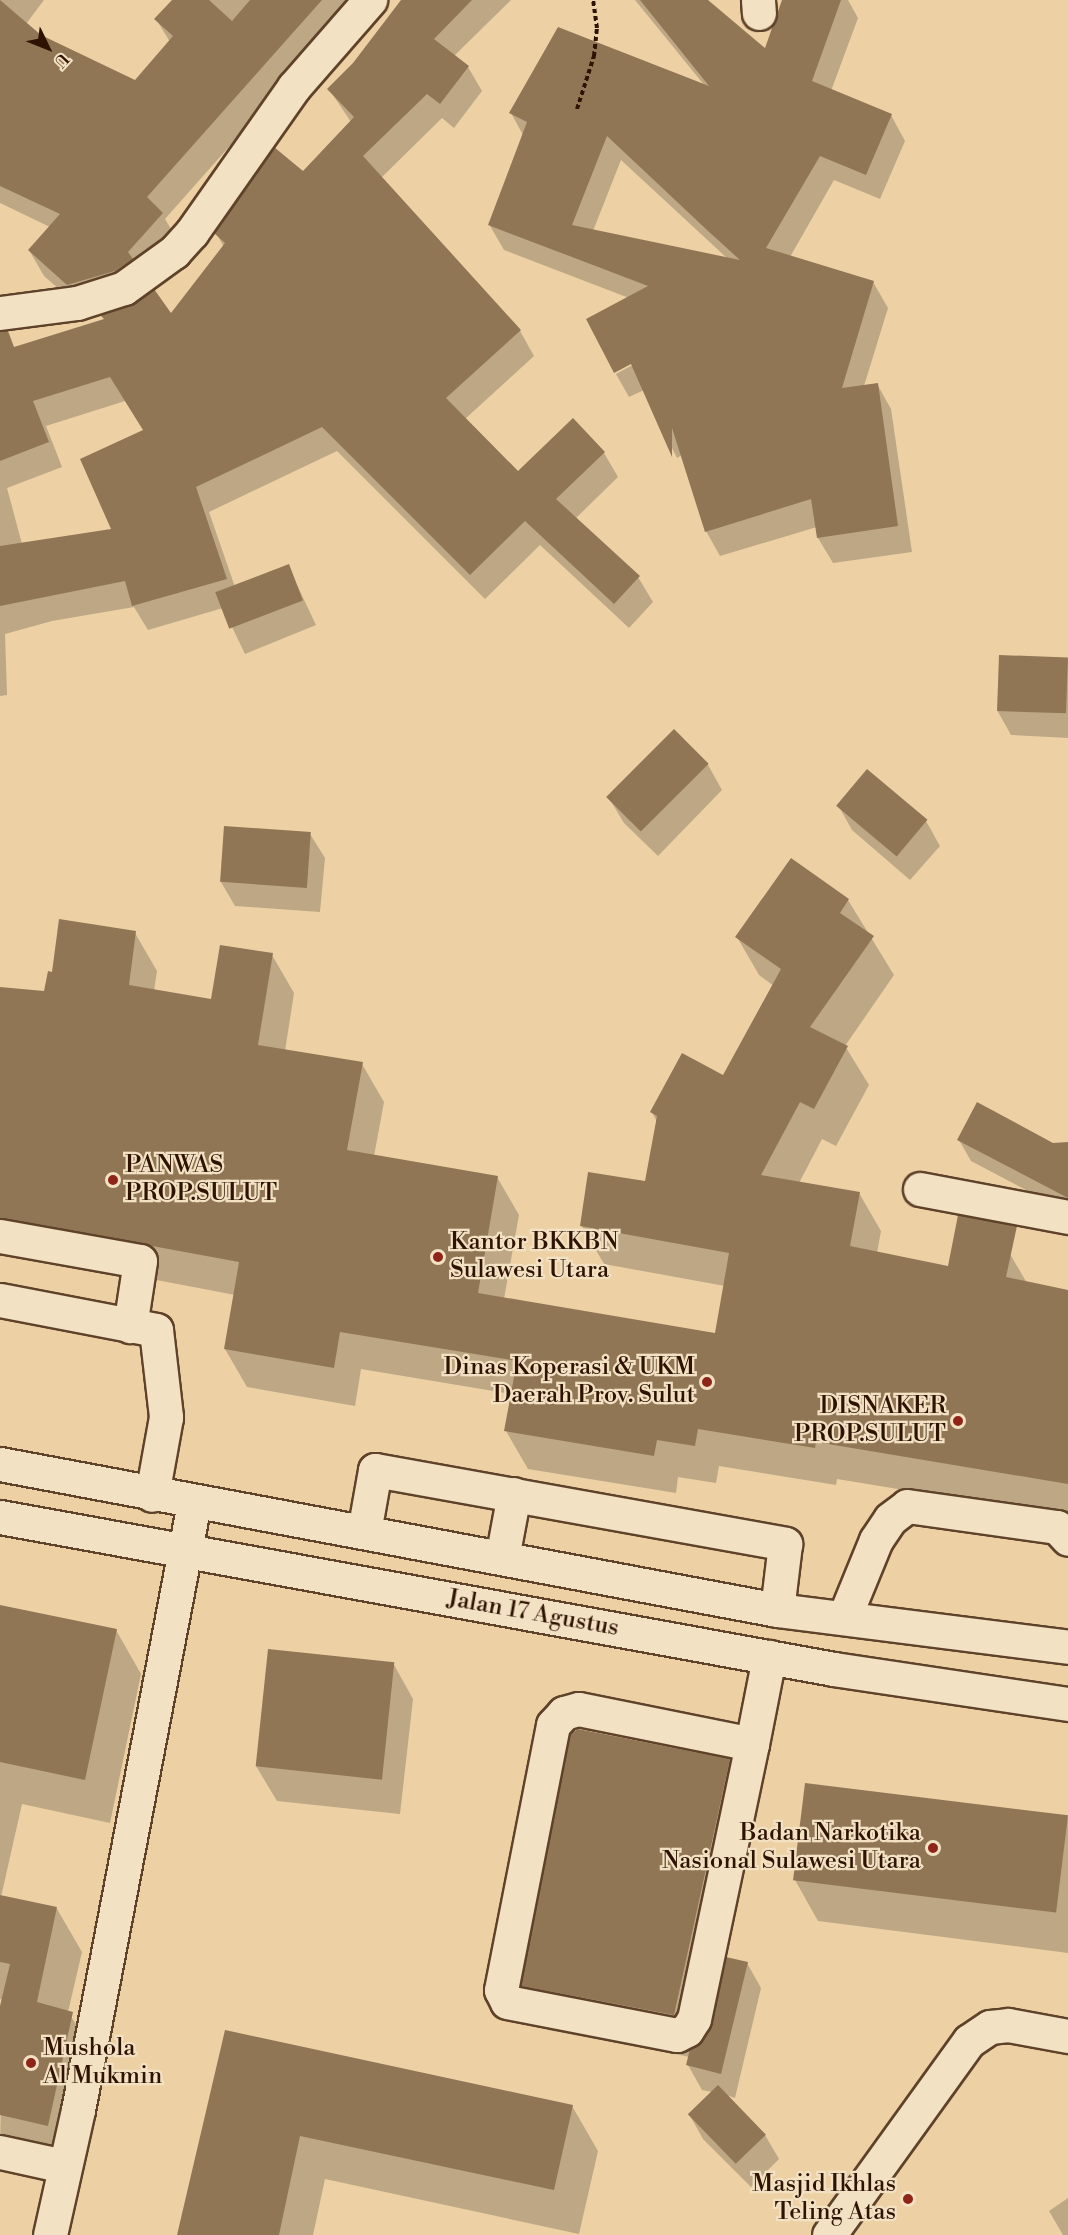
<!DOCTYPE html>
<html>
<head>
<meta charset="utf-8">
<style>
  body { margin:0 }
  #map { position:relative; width:1068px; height:2235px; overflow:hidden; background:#edd1a5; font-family:"Libre Bodoni",serif }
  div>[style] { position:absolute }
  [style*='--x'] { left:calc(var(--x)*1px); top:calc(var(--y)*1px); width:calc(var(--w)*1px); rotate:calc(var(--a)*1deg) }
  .shadow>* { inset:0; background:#0003 }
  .building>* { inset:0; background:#917656; transform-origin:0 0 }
  .path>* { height:4px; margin-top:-2px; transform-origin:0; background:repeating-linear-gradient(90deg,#2e1300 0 4.5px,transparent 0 7.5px) }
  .roads { filter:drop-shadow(2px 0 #5e4229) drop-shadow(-2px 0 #5e4229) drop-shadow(0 2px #5e4229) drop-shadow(0 -2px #5e4229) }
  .minor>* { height:33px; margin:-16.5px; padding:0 16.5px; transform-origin:16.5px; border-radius:16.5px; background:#f3e1c4 }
  .dots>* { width:16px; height:16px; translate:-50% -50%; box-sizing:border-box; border:3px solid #f3e1c4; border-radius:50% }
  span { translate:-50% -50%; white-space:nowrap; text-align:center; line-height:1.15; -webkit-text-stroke:4.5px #f3e1c4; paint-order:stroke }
  .poi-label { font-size:24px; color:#2e1300 }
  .left { translate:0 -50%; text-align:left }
  .right { translate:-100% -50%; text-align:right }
  .street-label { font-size:24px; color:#2e1300 }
  .north { position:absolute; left:18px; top:18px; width:60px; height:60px; -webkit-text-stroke:4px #f3e1c4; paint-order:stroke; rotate:133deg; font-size:16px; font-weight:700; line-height:24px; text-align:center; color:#2e1300 }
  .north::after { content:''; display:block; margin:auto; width:21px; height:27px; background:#2e1300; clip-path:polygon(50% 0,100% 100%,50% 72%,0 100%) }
</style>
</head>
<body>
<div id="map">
  <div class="shadow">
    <i style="clip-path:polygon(0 0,44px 0,26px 24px,40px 36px,135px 82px,170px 42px,156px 19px,174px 0,359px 0,165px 219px,177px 239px,83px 310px,44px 276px,29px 250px,50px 227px,0 203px)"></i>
    <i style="clip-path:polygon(evenodd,402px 0,511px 0,454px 56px,468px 67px,482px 91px,454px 128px,442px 118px,381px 178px,520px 331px,534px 356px,465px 419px,518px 473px,604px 453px,618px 477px,575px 519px,638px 577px,653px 602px,629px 628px,540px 545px,485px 599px,337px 451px,209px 512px,235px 587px,288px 566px,316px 625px,245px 654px,223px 608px,148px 630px,134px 607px,52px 621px,5px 634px,7px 695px,0 696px,0 353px,171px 315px,224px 247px,216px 233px,303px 173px,351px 122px,329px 89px,354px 64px,402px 0,125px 401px,144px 431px,113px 530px,22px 544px,7px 488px,62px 467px,46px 426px,125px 401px)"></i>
    <i style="clip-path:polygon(evenodd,635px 0,706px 0,765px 50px,784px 0,848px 0,858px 18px,831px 91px,891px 115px,905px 141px,880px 199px,834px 180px,790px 257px,873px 282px,888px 308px,864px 386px,877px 384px,891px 409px,912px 552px,833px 563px,818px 538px,817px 527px,720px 556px,706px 531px,682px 455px,677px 458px,644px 390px,629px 397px,616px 374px,638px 362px,629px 298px,504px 250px,489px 224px,523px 135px,511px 113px,705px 86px,635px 0,621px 160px,728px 259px,593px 231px,621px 160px)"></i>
    <i style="clip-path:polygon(1068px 660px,1068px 738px,1011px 735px,997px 710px)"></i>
    <i style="clip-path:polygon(674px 732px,708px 765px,722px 790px,658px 856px,624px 823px,609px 798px)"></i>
    <i style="clip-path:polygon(867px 771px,926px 821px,940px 846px,910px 880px,852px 830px,838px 805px)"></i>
    <i style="clip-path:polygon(310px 834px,325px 858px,320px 912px,235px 906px,221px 882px)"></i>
    <i style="clip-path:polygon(848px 900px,894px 975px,845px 1046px,869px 1085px,836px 1146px,822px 1139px,799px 1183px,859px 1193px,881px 1231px,877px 1253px,949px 1268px,1010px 1254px,1027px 1283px,1068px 1291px,1068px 1517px,837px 1479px,836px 1485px,719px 1466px,716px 1483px,678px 1477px,676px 1493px,528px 1469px,506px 1431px,512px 1394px,361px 1369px,355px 1406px,247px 1387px,225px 1349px,235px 1295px,26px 1255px,0 1256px,0 989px,46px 993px,53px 974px,135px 933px,157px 971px,154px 991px,212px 1000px,272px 955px,294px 993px,285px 1051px,362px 1064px,384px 1102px,374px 1156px,497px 1177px,519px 1215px,504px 1299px,716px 1335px,725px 1286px,604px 1264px,582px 1226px,646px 1182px,657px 1122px,652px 1112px,724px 1077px,774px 986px,759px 975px,737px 937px)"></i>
    <i style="clip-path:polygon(959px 1140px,1068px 1144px,1068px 1212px,971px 1161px)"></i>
    <i style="clip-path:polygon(0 1606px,116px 1630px,141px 1674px,110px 1823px,22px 1804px,1px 1897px,57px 1909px,82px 1952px,68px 2012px,97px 2057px,72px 2168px,0 2149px,3px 2000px,0 1999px)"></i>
    <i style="clip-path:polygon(393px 1663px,413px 1699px,400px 1814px,277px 1801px,256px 1766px)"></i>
    <i style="clip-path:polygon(729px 1760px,754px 1804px,703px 2041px,747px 1963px,761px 1988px,735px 2098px,726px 2095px,765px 2135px,779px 2159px,751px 2187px,703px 2139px,689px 2114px,712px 2092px,702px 2090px,688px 2065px,690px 2057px,548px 2030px,523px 1985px)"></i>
    <i style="clip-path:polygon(1068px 1818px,1068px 1953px,818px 1921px,795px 1880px)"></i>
    <i style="clip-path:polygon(226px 2031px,572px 2106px,598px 2151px,579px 2234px,325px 2179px,313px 2235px,178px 2235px)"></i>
    <i style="clip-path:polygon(1068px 2198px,1068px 2235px,1063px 2235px,1049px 2211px)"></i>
  </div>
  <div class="building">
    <i style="clip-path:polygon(0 0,41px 35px,135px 80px,173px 36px,154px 19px,172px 0,209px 0,232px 21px,250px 0,322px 0,147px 197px,163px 213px,128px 252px,133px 259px,115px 271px,67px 285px,28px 250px,60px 214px,0 186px)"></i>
    <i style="clip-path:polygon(401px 0,472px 0,434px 39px,469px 66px,440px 104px,427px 94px,363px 156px,521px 330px,446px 398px,518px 471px,573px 418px,605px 452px,556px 499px,640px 576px,614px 604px,525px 521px,470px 575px,322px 427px,196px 487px,227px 579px,132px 606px,125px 581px,0 606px,0 546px,111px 529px,80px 459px,143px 430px,110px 377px,33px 401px,49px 442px,0 461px,0 331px,8px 331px,14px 347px,104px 319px,100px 315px,130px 306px,154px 289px,171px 313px,225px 243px,214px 233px,274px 147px,303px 171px,354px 117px,327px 89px,353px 63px)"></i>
    <i style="clip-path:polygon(evenodd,640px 0,708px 0,765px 48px,782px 0,841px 0,812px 81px,892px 114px,866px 175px,820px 156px,766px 248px,874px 281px,842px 388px,878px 383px,898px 526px,817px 538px,811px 499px,705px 532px,672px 428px,672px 457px,631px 364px,614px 373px,586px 319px,648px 286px,488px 225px,527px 122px,509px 113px,558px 27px,709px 86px,640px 0,607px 136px,707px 230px,740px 260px,572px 225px,607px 136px)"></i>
    <i style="left:289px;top:564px;width:39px;height:79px;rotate:69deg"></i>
    <i style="left:999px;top:655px;width:69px;height:56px;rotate:2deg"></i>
    <i style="left:674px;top:729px;width:49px;height:96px;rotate:45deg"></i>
    <i style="left:867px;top:769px;width:79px;height:48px;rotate:40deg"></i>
    <i style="left:224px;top:826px;width:87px;height:56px;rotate:4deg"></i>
    <i style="clip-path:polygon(791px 858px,849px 899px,840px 913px,874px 936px,810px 1027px,848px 1046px,814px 1109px,800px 1102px,761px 1175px,860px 1192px,850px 1246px,948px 1266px,958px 1215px,1017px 1226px,1006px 1277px,1068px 1290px,1068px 1484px,816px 1442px,815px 1448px,698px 1429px,695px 1446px,657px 1440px,654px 1456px,504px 1431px,517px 1361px,340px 1332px,334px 1368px,224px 1349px,239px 1262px,0 1218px,0 987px,44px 991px,48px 971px,52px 972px,59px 919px,136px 931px,129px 985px,211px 999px,220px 945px,273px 953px,258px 1045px,363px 1062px,347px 1150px,498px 1176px,478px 1293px,715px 1333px,729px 1253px,580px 1226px,588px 1172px,645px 1181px,657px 1116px,650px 1112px,682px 1053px,723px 1075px,781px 969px,735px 937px)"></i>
    <i style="clip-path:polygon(977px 1102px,1053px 1143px,1068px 1142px,1068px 1198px,957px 1140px)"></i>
    <i style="clip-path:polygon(0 1605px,117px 1629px,85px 1780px,0 1762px)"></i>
    <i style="left:268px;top:1649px;width:127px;height:118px;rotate:6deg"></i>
    <i style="clip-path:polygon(578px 1729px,730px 1759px,674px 2015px,521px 1986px,570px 1734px)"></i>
    <i style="left:805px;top:1783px;width:265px;height:98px;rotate:7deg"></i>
    <i style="clip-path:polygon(0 1895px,57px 1907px,37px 2002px,73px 2012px,48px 2126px,0 2115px,0 2006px,10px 1964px,0 1962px)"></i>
    <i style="clip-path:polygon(726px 1957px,748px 1962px,721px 2074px,686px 2065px,690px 2049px,703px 2040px,712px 2023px)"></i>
    <i style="clip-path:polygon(225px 2030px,573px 2105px,554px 2190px,300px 2136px,279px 2235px,177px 2235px)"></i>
    <i style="left:718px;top:2085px;width:69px;height:42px;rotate:46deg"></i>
  </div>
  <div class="path">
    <i style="--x:577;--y:109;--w:56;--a:-72.2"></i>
    <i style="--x:594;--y:56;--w:28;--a:-84"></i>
    <i style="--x:597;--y:28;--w:28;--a:-98"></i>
  </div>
  <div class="roads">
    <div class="minor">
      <i style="--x:758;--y:0;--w:13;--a:86"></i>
      <i style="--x:0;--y:313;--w:78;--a:-7.4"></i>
      <i style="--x:77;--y:303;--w:49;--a:-17.7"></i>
      <i style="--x:124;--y:288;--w:62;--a:-35.8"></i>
      <i style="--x:174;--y:252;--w:27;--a:-48"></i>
      <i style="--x:192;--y:232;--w:177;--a:-54.9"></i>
      <i style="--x:294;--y:87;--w:116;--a:-48.9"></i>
      <i style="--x:920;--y:1189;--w:151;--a:10.7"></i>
      <i style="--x:0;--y:1236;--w:142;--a:10.1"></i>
      <i style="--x:140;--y:1261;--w:66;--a:98.7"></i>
      <i style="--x:0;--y:1300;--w:159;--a:10.9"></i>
      <i style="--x:156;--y:1330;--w:88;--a:83.4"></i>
      <i style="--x:166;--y:1417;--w:79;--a:100.2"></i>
      <i style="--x:0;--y:1464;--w:791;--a:10.64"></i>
      <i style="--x:777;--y:1610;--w:293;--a:7.2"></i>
      <i style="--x:0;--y:1517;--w:848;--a:10.33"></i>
      <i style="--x:834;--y:1669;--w:237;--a:8.5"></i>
      <i style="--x:364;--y:1532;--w:63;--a:-79.9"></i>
      <i style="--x:375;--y:1470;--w:417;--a:10.2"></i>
      <i style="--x:785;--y:1544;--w:66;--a:96.9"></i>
      <i style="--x:502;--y:1558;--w:65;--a:-79.4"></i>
      <i style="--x:844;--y:1618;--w:84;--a:-67.7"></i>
      <i style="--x:876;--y:1540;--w:25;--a:-56"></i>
      <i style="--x:890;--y:1519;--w:21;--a:-37"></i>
      <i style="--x:907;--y:1506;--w:151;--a:8"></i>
      <i style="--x:1057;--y:1527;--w:16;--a:47"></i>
      <i style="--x:752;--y:1744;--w:177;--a:-168.6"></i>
      <i style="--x:578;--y:1709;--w:15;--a:164"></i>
      <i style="--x:564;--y:1713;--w:16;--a:133"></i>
      <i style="--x:553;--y:1725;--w:270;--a:101.1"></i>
      <i style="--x:501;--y:1990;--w:13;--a:63"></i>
      <i style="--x:507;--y:2002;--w:173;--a:11"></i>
      <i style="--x:677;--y:2035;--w:11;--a:-27"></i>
      <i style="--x:687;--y:2030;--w:13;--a:-58"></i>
      <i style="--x:694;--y:2019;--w:281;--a:-78.1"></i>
      <i style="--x:752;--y:1744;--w:89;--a:-78.9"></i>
      <i style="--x:0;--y:2152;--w:66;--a:12.3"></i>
      <i style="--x:50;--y:2235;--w:128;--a:-77.4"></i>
      <i style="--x:78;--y:2110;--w:618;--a:-79.18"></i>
      <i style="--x:829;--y:2235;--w:239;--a:-54.2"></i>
      <i style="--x:969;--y:2041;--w:25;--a:-34"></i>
      <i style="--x:990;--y:2027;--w:18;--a:-6"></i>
      <i style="--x:1008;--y:2025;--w:61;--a:10.4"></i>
    </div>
  </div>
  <div class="dots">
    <i style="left:113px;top:1180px;background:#8f2418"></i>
    <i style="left:438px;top:1257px;background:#8f2418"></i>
    <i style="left:707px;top:1382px;background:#8f2418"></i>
    <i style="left:958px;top:1421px;background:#8f2418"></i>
    <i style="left:933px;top:1848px;background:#8f2418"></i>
    <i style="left:31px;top:2063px;background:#8f2418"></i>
    <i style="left:908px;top:2199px;background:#8f2418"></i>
  </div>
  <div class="poi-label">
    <span class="left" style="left:125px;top:1180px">PANWAS<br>PROP.SULUT</span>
    <span class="left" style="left:450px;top:1257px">Kantor BKKBN<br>Sulawesi Utara</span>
    <span class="right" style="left:695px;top:1382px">Dinas Koperasi &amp; UKM<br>Daerah Prov. Sulut</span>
    <span class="right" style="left:946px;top:1421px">DISNAKER<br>PROP.SULUT</span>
    <span class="right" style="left:921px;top:1848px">Badan Narkotika<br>Nasional Sulawesi Utara</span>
    <span class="left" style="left:43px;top:2063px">Mushola<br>Al Mukmin</span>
    <span class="right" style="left:896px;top:2199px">Masjid Ikhlas<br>Teling Atas</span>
  </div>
  <div class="street-label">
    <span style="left:533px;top:1614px;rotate:10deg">Jalan 17 Agustus</span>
  </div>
  <div class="north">U</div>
</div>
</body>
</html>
